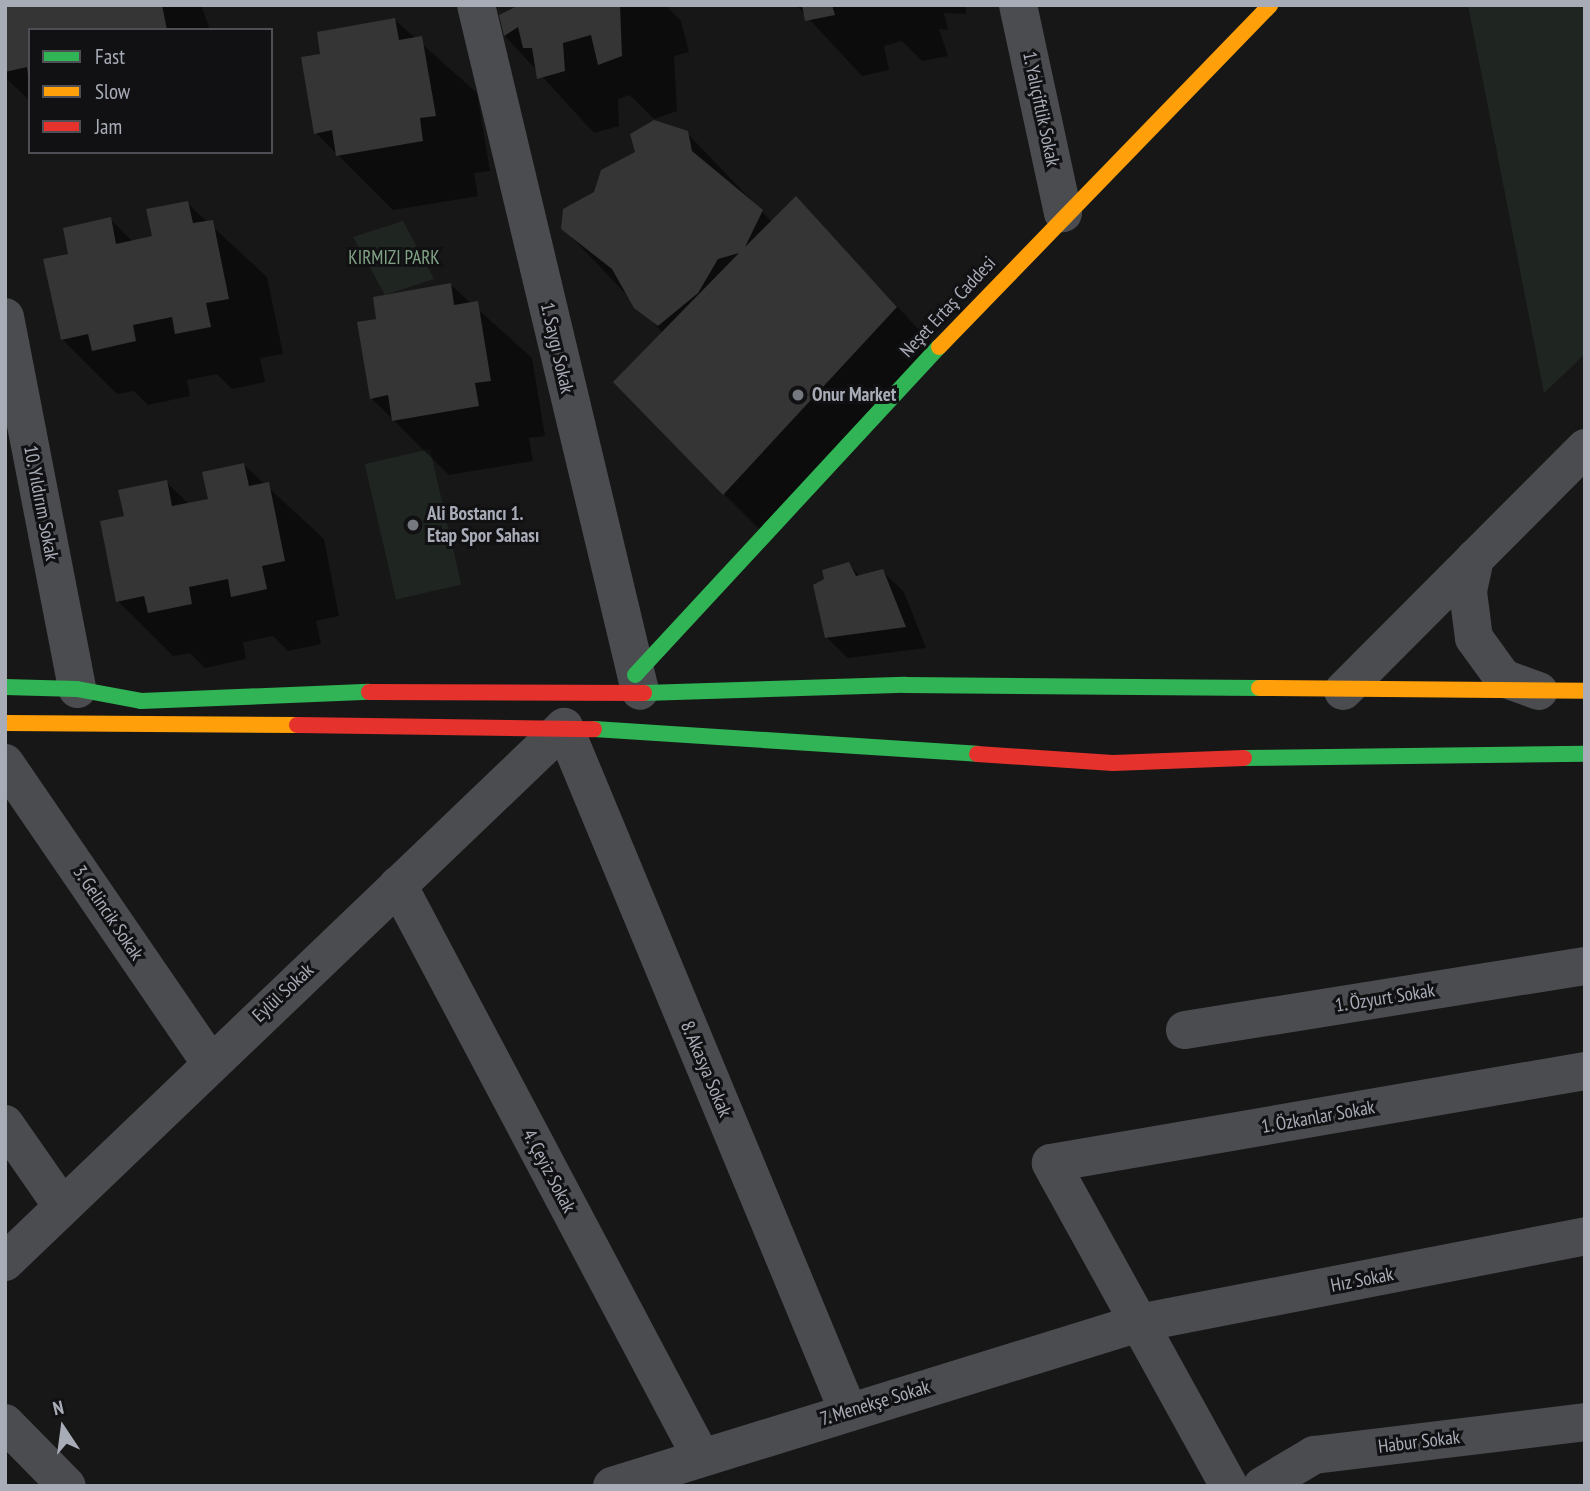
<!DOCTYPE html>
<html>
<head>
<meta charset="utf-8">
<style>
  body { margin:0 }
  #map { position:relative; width:1590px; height:1491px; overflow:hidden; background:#171717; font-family:"PT Sans Narrow",sans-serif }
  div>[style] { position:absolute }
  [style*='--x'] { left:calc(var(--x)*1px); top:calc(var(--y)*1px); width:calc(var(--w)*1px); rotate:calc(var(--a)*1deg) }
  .green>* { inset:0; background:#1f2520; transform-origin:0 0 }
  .shadow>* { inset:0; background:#0007 }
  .building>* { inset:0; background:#353536 }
  .street>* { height:38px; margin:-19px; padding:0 19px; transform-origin:19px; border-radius:19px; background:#4b4c50 }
  .fast>* { height:16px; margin:-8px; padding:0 8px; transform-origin:8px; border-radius:8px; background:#30b455 }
  .slow>* { height:16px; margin:-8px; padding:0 8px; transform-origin:8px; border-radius:8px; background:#ff9f0a }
  .jam>* { height:16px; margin:-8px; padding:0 8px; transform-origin:8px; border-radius:8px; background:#e5322d }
  .dots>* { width:19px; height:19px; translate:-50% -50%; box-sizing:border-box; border:4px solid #111113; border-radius:50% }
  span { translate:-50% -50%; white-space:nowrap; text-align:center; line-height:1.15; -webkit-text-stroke:6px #111113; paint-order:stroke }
  .street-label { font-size:19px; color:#a8acb7 }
  .park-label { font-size:19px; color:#80a284 }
  .poi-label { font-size:19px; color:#a8acb7; font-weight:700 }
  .left { translate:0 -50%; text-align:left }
  .frame { position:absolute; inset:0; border:7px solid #a8acb7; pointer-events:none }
  .legend { position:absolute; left:28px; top:28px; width:245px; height:126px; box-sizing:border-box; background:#111113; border:2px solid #4d4f55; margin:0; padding:9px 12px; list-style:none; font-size:21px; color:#a8acb7 }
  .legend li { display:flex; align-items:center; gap:14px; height:35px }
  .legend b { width:35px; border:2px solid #4d4f55 }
  .north { position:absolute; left:28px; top:1393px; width:70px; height:70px; -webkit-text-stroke:5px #111113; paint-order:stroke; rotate:347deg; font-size:19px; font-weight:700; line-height:28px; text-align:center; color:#a8acb7 }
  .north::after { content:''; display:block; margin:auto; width:24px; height:32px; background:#a8acb7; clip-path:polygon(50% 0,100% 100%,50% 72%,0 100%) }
</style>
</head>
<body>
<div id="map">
  <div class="green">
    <i style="clip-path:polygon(1468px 5px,1585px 5px,1585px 354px,1544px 393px)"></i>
    <i style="clip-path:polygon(403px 221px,434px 279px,385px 295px,353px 237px)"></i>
    <i style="left:430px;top:449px;width:139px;height:67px;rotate:77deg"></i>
  </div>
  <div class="shadow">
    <i style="clip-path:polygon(5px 5px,201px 5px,210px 30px,30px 30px,30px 101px,5px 77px)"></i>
    <i style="clip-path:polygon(521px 5px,665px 5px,681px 21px,689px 52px,674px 56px,677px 111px,654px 119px,630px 95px,618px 99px,619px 126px,594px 133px,505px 36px,501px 16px)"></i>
    <i style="clip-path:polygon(796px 5px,966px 5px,966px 14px,944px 13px,948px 30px,939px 29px,948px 56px,922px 61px,902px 41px,884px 46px,889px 70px,862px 76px)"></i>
    <i style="clip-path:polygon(395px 20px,477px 93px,490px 171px,474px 173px,478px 196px,393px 210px,316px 133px,322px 56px)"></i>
    <i style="clip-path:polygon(687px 133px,772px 222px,796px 198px,936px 348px,764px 534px,724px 494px,663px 333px,563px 228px,595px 193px)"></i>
    <i style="clip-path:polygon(187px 203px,267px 277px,283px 354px,260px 358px,265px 382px,232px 389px,217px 374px,187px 380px,190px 396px,148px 405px,134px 391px,117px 394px,62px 339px,70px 255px,110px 219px,133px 242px,154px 238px)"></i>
    <i style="clip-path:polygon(451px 285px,532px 358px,545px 436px,529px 438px,533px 461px,449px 475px,371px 398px,378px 321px)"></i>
    <i style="clip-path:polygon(244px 465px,324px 539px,339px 616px,316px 621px,321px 644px,288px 651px,273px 636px,243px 642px,246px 659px,205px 668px,190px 653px,173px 656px,118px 601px,126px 517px,166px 482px,189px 504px,210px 500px)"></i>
    <i style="clip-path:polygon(848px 564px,861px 577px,882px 571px,904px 592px,926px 648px,848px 658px,826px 637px)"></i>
  </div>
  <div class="building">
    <i style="clip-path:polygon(5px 5px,162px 5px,167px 30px,30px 30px,28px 76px,27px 67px,5px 72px)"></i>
    <i style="clip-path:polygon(519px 5px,620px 5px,622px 56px,598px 65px,591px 35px,563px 43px,565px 71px,537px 79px,532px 48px,523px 48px,518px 27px,504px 36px,499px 15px)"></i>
    <i style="clip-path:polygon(802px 5px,832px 5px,835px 15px,805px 21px)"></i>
    <i style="clip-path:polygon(395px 18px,399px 40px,422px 36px,436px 116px,420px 118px,423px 141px,336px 156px,332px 130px,314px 134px,301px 57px,320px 54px,317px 32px)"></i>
    <i style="clip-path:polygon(654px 120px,688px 131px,692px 151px,763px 210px,745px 247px,796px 196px,897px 307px,723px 495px,613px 382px,739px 253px,718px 259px,698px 293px,658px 326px,634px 308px,612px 269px,561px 229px,563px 209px,594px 192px,601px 170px,635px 152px,630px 134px)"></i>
    <i style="clip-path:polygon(188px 201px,193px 223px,213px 220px,229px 299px,206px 303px,211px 327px,175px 334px,172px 317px,133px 325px,136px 341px,92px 351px,88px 334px,61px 340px,43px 259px,68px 254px,63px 228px,111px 217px,116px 244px,152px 236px,146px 209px)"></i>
    <i style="clip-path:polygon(451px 283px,454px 305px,478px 301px,491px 381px,475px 383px,479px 406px,392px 421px,388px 395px,370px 399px,357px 322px,376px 319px,373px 297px)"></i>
    <i style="clip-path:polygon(244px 463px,249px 486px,269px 482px,285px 561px,262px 566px,267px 589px,231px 597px,228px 579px,189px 587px,192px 604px,148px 613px,144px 596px,116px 602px,100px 521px,124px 516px,118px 490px,167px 480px,172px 506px,208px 499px,202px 472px)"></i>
    <i style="clip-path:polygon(849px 562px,856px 576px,883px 569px,906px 627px,825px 638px,813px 585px,824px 579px,822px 570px)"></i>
  </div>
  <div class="street">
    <i style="--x:476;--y:5;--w:705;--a:76.55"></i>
    <i style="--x:1018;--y:5;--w:213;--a:77.8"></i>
    <i style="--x:5;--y:317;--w:379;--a:79"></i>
    <i style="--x:1475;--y:558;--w:35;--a:102"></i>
    <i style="--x:1468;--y:592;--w:46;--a:82.6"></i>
    <i style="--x:1474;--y:638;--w:49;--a:54.1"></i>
    <i style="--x:1503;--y:678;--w:38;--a:20"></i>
    <i style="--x:1343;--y:691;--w:343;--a:-45.1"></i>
    <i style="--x:5;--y:763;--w:363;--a:55.6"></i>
    <i style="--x:398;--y:885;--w:647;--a:62.09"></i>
    <i style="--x:1185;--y:1030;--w:405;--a:-9.1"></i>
    <i style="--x:5;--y:1124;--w:100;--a:55.2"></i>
    <i style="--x:5;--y:1262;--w:774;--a:-43.74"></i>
    <i style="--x:564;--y:727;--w:741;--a:67.45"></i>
    <i style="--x:5;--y:1423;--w:88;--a:45.5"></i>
    <i style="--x:612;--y:1486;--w:552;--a:-17.19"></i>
    <i style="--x:1139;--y:1323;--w:454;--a:-11"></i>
    <i style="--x:1229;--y:1486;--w:369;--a:-118.9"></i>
    <i style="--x:1051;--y:1163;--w:542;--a:-9.78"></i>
    <i style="--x:1262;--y:1486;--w:61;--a:-30.8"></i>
    <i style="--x:1314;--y:1455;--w:273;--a:-6.9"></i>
  </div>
  <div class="fast">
    <i style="--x:635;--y:675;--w:447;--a:-47.2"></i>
    <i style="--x:5;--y:687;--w:72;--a:1.6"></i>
    <i style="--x:77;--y:689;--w:65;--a:10.6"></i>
    <i style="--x:141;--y:701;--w:228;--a:-2.3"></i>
    <i style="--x:644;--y:693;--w:261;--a:-1.8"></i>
    <i style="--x:905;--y:685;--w:354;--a:0.5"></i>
    <i style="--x:594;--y:729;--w:384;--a:3.7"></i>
    <i style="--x:1244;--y:758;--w:341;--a:-0.7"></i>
  </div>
  <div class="slow">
    <i style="--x:939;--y:347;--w:476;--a:-45.9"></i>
    <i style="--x:1259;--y:688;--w:326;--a:0.5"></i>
    <i style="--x:5;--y:723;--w:292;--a:0.4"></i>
  </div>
  <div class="jam">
    <i style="--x:369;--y:692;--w:275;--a:0.2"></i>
    <i style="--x:297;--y:725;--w:297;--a:0.8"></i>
    <i style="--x:977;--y:754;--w:136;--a:3.8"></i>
    <i style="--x:1113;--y:763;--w:131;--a:-2.2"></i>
  </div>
  <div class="dots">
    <i style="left:798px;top:395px;background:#75787f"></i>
    <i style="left:413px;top:525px;background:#75787f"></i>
  </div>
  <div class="street-label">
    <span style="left:1041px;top:109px;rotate:78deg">1. Yalıçiftlik Sokak</span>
    <span style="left:948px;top:307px;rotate:-47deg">Neşet Ertaş Caddesi</span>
    <span style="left:557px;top:348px;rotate:77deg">1. Saygı Sokak</span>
    <span style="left:41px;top:503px;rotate:79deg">10. Yıldırım Sokak</span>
    <span style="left:108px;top:913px;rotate:56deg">3. Gelincik Sokak</span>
    <span style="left:283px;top:993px;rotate:-43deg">Eylül Sokak</span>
    <span style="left:1385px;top:998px;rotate:-9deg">1. Özyurt Sokak</span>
    <span style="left:706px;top:1069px;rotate:67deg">8. Akasya Sokak</span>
    <span style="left:1318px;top:1117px;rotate:-10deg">1. Özkanlar Sokak</span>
    <span style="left:549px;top:1171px;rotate:62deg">4. Çeyiz Sokak</span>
    <span style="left:1362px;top:1280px;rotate:-11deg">Hız Sokak</span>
    <span style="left:875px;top:1403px;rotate:-17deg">7. Menekşe Sokak</span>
    <span style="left:1419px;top:1442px;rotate:-7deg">Habur Sokak</span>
  </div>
  <div class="park-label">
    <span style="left:394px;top:258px">KIRMIZI PARK</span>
  </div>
  <div class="poi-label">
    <span class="left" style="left:812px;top:395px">Onur Market</span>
    <span class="left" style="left:427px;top:525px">Ali Bostancı 1.<br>Etap Spor Sahası</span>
  </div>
  <div class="frame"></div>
  <ul class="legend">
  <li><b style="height:9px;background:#30b455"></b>Fast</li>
  <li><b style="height:9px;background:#ff9f0a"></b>Slow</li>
  <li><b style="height:9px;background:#e5322d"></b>Jam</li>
  </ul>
  <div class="north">N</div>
</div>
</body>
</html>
